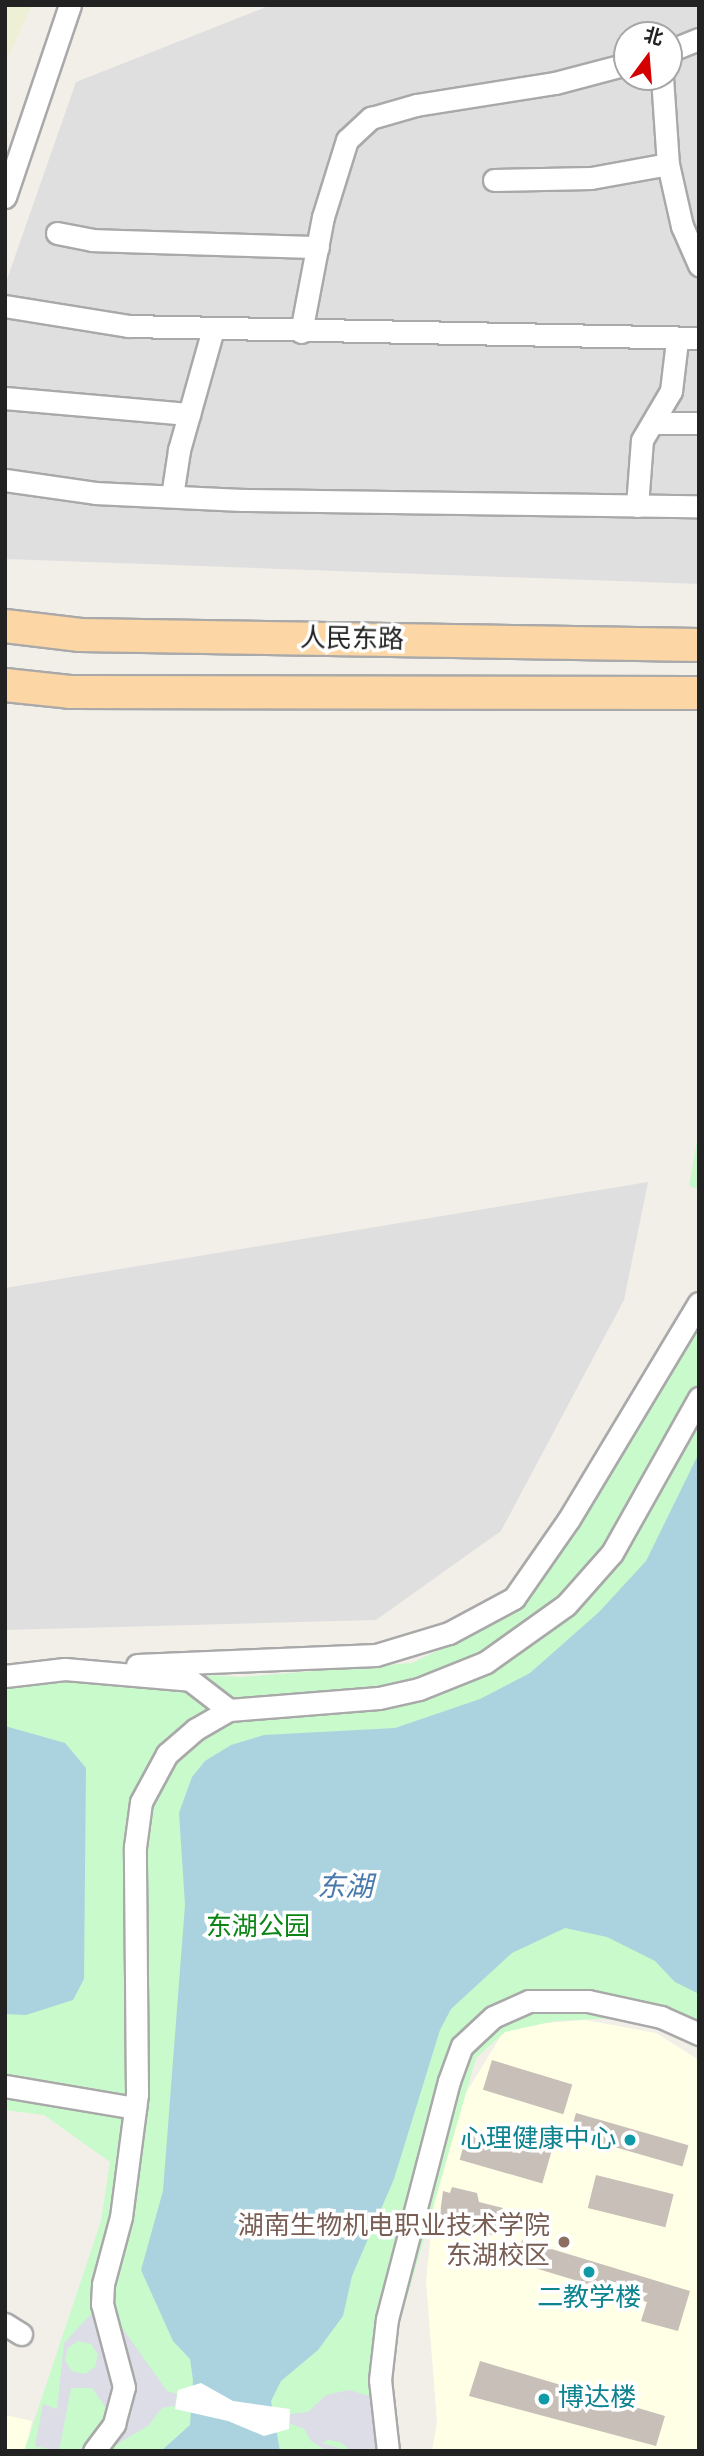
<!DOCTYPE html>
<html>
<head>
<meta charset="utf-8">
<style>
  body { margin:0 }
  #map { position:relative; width:704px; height:2456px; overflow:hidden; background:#f2efe9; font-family:"Alegreya Sans","Noto Sans SC",sans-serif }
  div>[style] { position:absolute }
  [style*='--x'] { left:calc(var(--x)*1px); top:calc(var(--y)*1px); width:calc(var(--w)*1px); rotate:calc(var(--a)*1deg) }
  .residential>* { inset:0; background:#e0dfdf }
  .education>* { inset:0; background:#ffffe5 }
  .farmland>* { inset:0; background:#eef0d5 }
  .park>* { inset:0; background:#c8facc }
  .plaza>* { inset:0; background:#dddde8 }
  .water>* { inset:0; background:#aad3df }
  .pier>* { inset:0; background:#fff }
  .building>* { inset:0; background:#c7bfb8; transform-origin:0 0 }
  .roads { filter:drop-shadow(2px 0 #a9a9a9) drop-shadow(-2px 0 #a9a9a9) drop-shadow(0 2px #a9a9a9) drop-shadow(0 -2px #a9a9a9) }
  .minor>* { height:21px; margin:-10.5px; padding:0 10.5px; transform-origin:10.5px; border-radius:10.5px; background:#fff }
  .primary>* { height:32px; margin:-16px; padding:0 16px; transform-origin:16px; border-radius:16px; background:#fcd6a4 }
  .dots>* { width:19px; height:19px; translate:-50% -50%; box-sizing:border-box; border:4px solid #fff; border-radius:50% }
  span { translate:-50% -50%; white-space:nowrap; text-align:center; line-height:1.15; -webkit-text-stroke:7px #fff; paint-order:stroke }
  .street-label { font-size:26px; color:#222 }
  .park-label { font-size:26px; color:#0c8416 }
  .culture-label { font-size:26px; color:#0d838f }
  .right { translate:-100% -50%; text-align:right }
  .left { translate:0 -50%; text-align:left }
  .education-label { font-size:26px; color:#785e54 }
  .water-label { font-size:28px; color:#4a7aab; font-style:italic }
  .frame { position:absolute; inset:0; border:7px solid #222; pointer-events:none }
  .north { position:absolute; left:613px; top:21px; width:70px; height:70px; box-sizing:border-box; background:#fff; border:2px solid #a7a7a7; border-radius:50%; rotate:16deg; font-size:19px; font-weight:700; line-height:28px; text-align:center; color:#222 }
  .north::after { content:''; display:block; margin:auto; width:24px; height:32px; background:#d40000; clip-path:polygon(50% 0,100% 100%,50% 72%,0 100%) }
</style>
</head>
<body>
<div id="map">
  <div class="residential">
    <i style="clip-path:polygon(evenodd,271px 5px,699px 5px,699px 584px,5px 559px,5px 285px,76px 82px,271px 5px,627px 35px,669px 35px,669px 77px,627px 77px,627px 35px)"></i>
    <i style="clip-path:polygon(648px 1182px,624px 1300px,501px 1531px,376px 1620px,5px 1630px,5px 1288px)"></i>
  </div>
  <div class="education">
    <i style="clip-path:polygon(585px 2020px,656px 2033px,699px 2060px,699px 2451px,432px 2451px,437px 2422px,426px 2281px,434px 2203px,455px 2111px,507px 2026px)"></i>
    <i style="clip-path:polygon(5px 2415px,32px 2421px,26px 2451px,5px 2451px)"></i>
  </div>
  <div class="farmland">
    <i style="clip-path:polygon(5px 5px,32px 5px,5px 64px)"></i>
  </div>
  <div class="park">
    <i style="clip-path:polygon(699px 1130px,699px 1189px,689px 1186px)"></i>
    <i style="clip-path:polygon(699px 1320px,699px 2049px,680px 2036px,616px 2018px,555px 2021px,505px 2032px,476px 2058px,396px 2336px,387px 2400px,396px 2451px,24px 2451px,101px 2221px,110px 2162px,44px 2115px,5px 2110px,5px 1688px,150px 1672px,241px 1677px,412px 1663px,481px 1630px,529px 1595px)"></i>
  </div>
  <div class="plaza">
    <i style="clip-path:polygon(evenodd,93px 2312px,117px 2381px,108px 2411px,92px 2388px,71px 2388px,59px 2451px,35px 2446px,43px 2404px,57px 2409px,64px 2343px,93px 2312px,78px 2341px,91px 2344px,98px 2354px,95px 2367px,85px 2374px,72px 2371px,65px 2360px,68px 2348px,78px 2341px)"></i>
    <i style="clip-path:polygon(116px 2319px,167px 2391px,177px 2394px,175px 2406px,162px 2408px,148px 2426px,112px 2447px,109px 2442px,116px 2432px)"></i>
    <i style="clip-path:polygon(349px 2390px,373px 2397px,377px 2451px,352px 2451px,340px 2442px,328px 2440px,322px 2443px,349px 2451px,328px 2451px,312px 2442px,304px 2429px,289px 2423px,290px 2414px,308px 2412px,326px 2395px)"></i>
  </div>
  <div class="water">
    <i style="clip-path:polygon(699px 1453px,699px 1994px,675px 1982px,655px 1961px,607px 1937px,565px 1928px,512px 1953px,451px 2009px,440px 2030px,394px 2179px,352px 2276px,343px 2316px,318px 2350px,281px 2381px,271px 2401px,280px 2451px,161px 2451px,190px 2425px,193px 2380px,190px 2359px,173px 2341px,141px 2270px,163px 2191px,185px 1905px,179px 1813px,192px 1777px,205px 1761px,231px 1745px,264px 1735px,395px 1728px,480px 1699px,530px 1673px,599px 1612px,646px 1561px)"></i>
    <i style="clip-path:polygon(5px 1726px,65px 1743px,86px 1768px,84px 1979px,73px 2000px,26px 2015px,5px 2014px)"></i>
  </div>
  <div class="pier">
    <i style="clip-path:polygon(201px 2383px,233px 2401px,290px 2409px,289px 2429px,264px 2436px,228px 2421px,175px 2409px,178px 2390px)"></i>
  </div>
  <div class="building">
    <i style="left:492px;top:2060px;width:84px;height:31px;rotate:17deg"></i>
    <i style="left:576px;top:2113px;width:117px;height:22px;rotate:16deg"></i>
    <i style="left:469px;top:2127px;width:86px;height:34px;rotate:16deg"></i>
    <i style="left:596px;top:2175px;width:80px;height:34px;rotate:14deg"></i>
    <i style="clip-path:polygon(452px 2187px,477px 2193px,479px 2202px,503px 2208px,496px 2236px,439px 2221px,443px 2191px,450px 2193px)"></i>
    <i style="clip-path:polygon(522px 2240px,690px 2291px,678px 2331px,641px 2321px,647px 2302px,515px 2262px)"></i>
    <i style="clip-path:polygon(480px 2361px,665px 2416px,656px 2446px,469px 2396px)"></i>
  </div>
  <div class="roads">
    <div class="minor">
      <i style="--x:669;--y:51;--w:32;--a:-22"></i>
      <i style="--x:662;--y:77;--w:87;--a:86.1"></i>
      <i style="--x:668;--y:164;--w:64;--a:77.3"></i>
      <i style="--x:682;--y:226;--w:43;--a:66.4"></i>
      <i style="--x:494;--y:180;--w:97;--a:-1.2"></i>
      <i style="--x:591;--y:178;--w:78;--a:-10.3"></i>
      <i style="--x:5;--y:197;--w:203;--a:-71.3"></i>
      <i style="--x:57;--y:233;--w:36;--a:11"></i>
      <i style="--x:92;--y:240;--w:226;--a:1.8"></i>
      <i style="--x:5;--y:306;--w:125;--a:9.2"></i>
      <i style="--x:128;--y:326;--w:571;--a:1.2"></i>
      <i style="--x:301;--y:332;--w:117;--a:-79.2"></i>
      <i style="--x:323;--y:217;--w:81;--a:-72.7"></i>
      <i style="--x:347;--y:140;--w:33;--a:-43"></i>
      <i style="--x:371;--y:118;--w:47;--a:-16.1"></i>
      <i style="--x:416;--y:105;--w:141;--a:-9"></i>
      <i style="--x:555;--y:83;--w:74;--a:-14.8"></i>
      <i style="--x:5;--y:398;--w:185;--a:5"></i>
      <i style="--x:655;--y:423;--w:44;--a:0"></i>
      <i style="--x:5;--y:480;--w:91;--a:8.2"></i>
      <i style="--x:95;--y:493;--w:147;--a:2.7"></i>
      <i style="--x:242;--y:500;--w:457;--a:0.8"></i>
      <i style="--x:172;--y:496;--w:47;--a:-81.3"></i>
      <i style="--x:179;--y:450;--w:126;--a:-74.3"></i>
      <i style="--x:637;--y:506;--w:66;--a:-85.7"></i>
      <i style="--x:642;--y:440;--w:57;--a:-59.4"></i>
      <i style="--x:671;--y:391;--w:50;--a:-83.2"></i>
      <i style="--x:137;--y:1665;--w:239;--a:-2.4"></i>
      <i style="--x:376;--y:1655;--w:76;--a:-16.8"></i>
      <i style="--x:449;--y:1633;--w:74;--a:-28.3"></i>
      <i style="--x:514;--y:1598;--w:96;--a:-55.2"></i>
      <i style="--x:569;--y:1519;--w:252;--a:-59"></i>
      <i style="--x:5;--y:1676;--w:60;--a:-6.7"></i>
      <i style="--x:65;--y:1669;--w:125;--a:5"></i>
      <i style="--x:190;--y:1680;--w:49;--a:37.6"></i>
      <i style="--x:229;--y:1710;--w:150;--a:-4.6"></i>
      <i style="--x:379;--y:1698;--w:41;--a:-12.7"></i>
      <i style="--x:419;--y:1689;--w:72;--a:-21.9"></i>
      <i style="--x:486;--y:1662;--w:98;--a:-35.5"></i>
      <i style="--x:566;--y:1605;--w:69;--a:-48.5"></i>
      <i style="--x:612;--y:1553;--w:178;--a:-60.7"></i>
      <i style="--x:5;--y:2086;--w:132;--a:9.6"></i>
      <i style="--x:5;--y:2324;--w:19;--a:32"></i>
      <i style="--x:94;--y:2451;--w:34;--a:-53"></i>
      <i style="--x:114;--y:2424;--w:38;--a:-75"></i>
      <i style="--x:124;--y:2387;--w:86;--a:-104.8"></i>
      <i style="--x:102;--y:2304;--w:20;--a:-87"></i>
      <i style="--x:103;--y:2284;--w:69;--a:-75"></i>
      <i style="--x:121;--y:2217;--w:124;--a:-82.6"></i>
      <i style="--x:137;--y:2094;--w:247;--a:-90.5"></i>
      <i style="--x:135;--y:1847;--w:45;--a:-82.4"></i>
      <i style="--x:141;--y:1802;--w:55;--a:-61.6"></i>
      <i style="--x:167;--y:1754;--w:38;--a:-41"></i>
      <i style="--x:196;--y:1729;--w:38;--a:-30"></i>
      <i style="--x:388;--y:2451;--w:71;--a:-96.4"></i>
      <i style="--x:380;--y:2380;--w:61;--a:-83.5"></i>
      <i style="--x:387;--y:2319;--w:246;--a:-75.4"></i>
      <i style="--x:449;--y:2081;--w:37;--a:-70"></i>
      <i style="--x:462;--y:2046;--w:42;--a:-43.1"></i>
      <i style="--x:493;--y:2017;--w:39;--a:-24"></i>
      <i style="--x:529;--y:2001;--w:59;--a:0"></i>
      <i style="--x:588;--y:2001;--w:75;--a:12.4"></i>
      <i style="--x:661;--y:2017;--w:42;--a:24.1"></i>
    </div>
    <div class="primary">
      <i style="--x:5;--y:626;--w:76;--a:6.8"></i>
      <i style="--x:80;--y:635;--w:619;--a:0.93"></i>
      <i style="--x:5;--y:685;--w:65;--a:6.1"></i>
      <i style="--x:70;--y:692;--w:629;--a:0.09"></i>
    </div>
  </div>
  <div class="dots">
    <i style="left:630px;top:2140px;background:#0f9aa8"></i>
    <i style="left:564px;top:2242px;background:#8d6e63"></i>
    <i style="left:589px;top:2272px;background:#0f9aa8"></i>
    <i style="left:544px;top:2399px;background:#0f9aa8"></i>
  </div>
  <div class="street-label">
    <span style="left:352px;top:640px;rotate:1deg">人民东路</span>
  </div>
  <div class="park-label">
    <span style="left:258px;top:1928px">东湖公园</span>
  </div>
  <div class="culture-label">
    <span class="right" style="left:616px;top:2140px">心理健康中心</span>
    <span style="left:589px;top:2299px">二教学楼</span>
    <span class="left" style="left:558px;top:2399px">博达楼</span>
  </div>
  <div class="education-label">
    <span class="right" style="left:550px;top:2242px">湖南生物机电职业技术学院<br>东湖校区</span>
  </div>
  <div class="water-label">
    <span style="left:345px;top:1888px">东湖</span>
  </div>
  <div class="frame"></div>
  <div class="north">北</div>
</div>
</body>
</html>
